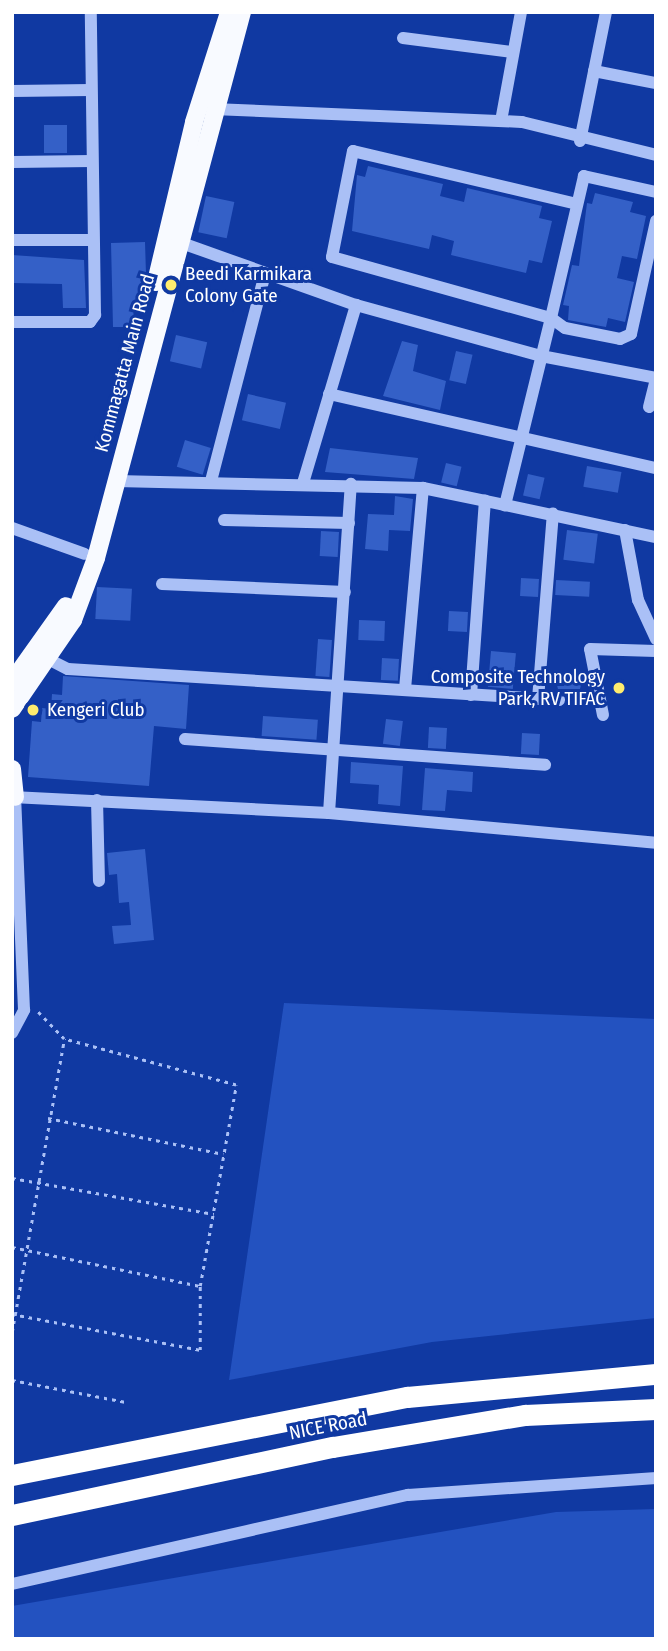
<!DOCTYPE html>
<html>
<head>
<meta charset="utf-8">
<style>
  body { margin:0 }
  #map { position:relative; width:668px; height:1651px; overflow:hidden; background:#1039a2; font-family:"Fira Sans Condensed",sans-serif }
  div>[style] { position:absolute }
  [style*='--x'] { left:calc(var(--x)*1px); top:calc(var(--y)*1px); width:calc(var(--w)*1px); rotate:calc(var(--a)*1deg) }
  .green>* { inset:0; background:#2352c0 }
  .building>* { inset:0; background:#3460c7; transform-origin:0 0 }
  .round { border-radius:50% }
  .path>* { height:2.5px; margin-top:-1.25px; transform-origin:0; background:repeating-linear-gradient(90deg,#aac0f6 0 3.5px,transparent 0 8.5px) }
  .minor>* { height:12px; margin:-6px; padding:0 6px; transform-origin:6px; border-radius:6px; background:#aac0f6 }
  .major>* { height:18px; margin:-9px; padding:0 9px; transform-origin:9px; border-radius:9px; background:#f8faff }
  .highway>* { height:21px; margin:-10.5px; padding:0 10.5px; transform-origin:10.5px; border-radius:10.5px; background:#fff }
  .dots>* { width:19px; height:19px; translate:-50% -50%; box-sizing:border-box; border:4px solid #1039a2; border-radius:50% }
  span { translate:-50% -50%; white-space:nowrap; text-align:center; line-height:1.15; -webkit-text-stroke:6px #1039a2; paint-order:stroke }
  .poi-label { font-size:19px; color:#fff }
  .left { translate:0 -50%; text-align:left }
  .right { translate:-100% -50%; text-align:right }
  .street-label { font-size:19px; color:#fff }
  .frame { position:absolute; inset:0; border:14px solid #fff; pointer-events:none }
</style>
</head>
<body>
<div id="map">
  <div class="green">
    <i style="clip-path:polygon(284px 1003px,656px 1019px,656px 1318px,432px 1342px,229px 1380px)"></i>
    <i style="clip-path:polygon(656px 1509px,656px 1639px,12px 1639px,12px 1606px,556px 1512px)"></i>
  </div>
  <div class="building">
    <i style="left:44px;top:125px;width:23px;height:28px"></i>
    <i style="clip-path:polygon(368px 166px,443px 184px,440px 196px,464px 202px,467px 188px,542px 206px,539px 218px,552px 221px,542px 263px,529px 260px,526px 273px,451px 255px,454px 241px,432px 235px,429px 249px,352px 231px,357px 175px,365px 177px)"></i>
    <i style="clip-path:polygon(595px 193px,633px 202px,630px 212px,646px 216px,637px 259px,622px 256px,617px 278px,634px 282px,625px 322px,608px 318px,606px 327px,568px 320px,569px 306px,563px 305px,572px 265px,579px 266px,587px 203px,592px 204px)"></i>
    <i style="left:206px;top:196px;width:29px;height:37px;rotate:12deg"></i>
    <i style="clip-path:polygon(145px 242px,146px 274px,141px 302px,133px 302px,134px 327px,113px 327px,111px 243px)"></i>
    <i style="clip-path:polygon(12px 255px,84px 260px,86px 308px,63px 308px,62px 284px,12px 283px)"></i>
    <i style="left:176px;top:335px;width:32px;height:27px;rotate:13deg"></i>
    <i style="clip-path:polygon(402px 341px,418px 345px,413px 371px,446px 381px,440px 410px,383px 396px)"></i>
    <i style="left:456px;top:351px;width:17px;height:30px;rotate:13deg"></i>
    <i style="left:248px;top:394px;width:39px;height:27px;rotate:13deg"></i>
    <i style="left:185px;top:440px;width:27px;height:28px;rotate:17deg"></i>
    <i style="clip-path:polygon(330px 448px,418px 458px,414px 479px,325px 472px)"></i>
    <i style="left:446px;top:463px;width:16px;height:20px;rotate:14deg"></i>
    <i style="left:587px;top:466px;width:35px;height:21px;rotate:10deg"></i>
    <i style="left:528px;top:474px;width:17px;height:22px;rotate:13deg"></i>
    <i style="clip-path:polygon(395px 496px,413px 499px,410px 531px,389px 530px,388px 551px,365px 549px,368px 514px,394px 515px)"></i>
    <i style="left:567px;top:530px;width:31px;height:30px;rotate:7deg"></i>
    <i style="left:321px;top:531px;width:18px;height:25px;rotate:3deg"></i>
    <i style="left:521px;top:578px;width:18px;height:18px;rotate:3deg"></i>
    <i style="left:556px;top:580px;width:34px;height:15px;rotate:3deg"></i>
    <i style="left:97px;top:587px;width:35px;height:32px;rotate:3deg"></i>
    <i style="left:449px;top:611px;width:19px;height:20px;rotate:3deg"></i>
    <i style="left:359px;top:620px;width:26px;height:20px;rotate:2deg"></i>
    <i style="left:318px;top:639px;width:14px;height:37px;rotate:4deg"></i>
    <i style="left:491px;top:651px;width:25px;height:36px;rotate:5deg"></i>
    <i style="left:382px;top:658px;width:17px;height:22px;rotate:3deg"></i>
    <i class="round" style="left:557px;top:672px;width:24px;height:24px"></i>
    <i style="clip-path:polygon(63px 676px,189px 685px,186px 729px,154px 726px,149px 786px,28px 777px,32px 721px,41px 722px,42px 708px,51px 709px,52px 694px,62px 695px)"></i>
    <i style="left:263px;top:716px;width:55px;height:20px;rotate:4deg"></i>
    <i style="left:386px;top:719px;width:17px;height:25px;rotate:7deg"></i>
    <i style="left:429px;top:727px;width:18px;height:21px;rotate:3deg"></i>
    <i style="left:522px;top:733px;width:18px;height:21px;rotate:3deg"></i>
    <i style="clip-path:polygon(351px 762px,403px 766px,400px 806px,378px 804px,379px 785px,350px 783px)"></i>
    <i style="clip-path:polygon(425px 768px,473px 772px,472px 792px,447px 790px,445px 811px,422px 810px)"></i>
    <i style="clip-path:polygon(145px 849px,154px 940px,114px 944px,112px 926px,131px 925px,129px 902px,119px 903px,117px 874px,109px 875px,107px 853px)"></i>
  </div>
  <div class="path">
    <i style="--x:48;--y:1118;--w:179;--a:11.6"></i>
    <i style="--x:12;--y:1178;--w:205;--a:10.1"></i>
    <i style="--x:12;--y:1247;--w:192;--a:11.7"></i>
    <i style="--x:12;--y:1314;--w:191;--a:10.8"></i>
    <i style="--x:200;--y:1350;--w:64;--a:-90"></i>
    <i style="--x:200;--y:1286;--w:204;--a:-79.8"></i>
    <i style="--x:236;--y:1085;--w:178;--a:-165"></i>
    <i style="--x:64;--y:1039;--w:40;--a:-134"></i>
    <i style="--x:12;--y:1332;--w:298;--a:-79.9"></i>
    <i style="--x:12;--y:1380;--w:116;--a:10.9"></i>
  </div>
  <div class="minor">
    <i style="--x:403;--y:38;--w:111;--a:7.3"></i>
    <i style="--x:594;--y:71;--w:63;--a:11"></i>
    <i style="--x:12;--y:91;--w:79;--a:-0.7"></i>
    <i style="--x:213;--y:109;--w:309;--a:2.4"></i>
    <i style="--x:522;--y:122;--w:138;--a:13.8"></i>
    <i style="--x:501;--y:121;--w:111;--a:-79.6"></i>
    <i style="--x:580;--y:141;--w:132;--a:-78.6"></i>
    <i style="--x:12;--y:162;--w:80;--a:-0.7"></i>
    <i style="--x:656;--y:192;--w:74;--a:-167.5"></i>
    <i style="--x:584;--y:176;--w:146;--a:103.1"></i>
    <i style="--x:551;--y:318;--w:17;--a:36"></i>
    <i style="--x:565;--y:328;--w:56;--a:11.3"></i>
    <i style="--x:620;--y:339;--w:12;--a:-24"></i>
    <i style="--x:631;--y:334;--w:116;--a:-77.5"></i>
    <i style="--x:577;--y:204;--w:230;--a:-166.7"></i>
    <i style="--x:353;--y:151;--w:108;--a:101.2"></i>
    <i style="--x:332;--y:257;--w:227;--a:15.6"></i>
    <i style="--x:551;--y:318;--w:193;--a:103.8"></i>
    <i style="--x:505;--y:505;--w:154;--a:12"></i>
    <i style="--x:12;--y:240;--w:80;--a:0"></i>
    <i style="--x:176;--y:241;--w:191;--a:19.6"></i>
    <i style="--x:356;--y:305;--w:192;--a:15.4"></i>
    <i style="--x:541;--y:356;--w:117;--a:10.8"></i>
    <i style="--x:12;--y:322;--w:78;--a:0"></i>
    <i style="--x:90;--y:322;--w:9;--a:-54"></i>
    <i style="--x:95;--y:315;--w:303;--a:-90.8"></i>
    <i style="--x:329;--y:394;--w:335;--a:12.8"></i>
    <i style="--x:649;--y:407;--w:30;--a:-76"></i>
    <i style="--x:116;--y:481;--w:307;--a:1.3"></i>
    <i style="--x:423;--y:488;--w:84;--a:11.7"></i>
    <i style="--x:211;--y:481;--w:215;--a:-75.4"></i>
    <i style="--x:303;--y:483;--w:186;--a:-73.4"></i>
    <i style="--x:224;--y:520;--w:125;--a:1.4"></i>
    <i style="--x:12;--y:528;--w:77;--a:19.6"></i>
    <i style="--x:625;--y:530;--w:71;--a:79.5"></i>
    <i style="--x:638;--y:600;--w:43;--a:65.2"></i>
    <i style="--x:162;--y:584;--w:183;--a:2.5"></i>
    <i style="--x:50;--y:660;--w:20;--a:27"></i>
    <i style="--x:68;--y:669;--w:492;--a:3.6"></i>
    <i style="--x:405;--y:689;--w:202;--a:-84.9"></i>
    <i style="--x:471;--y:695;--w:195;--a:-85.9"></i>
    <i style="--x:538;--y:699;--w:186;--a:-85.4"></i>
    <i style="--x:603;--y:715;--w:67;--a:-101.1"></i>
    <i style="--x:590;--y:649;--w:66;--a:1.7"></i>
    <i style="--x:185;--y:739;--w:361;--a:4.1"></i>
    <i style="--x:12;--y:797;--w:317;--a:2.9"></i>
    <i style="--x:329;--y:813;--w:328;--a:5.2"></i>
    <i style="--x:97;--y:800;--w:81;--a:88.6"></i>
    <i style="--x:329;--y:813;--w:330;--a:-86.2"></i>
    <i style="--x:12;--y:1033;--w:26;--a:-62"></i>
    <i style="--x:24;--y:1010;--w:213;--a:-92.4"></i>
    <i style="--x:12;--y:1584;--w:406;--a:-12.7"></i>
    <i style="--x:408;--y:1495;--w:249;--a:-3.9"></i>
  </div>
  <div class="major">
    <i style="--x:156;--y:282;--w:164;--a:-76.6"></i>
    <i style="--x:194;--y:122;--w:115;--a:-72.3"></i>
    <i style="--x:12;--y:682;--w:93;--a:-54.6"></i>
    <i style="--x:12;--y:709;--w:108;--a:-55.6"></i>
    <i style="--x:73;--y:620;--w:66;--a:-69.6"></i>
    <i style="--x:96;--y:558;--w:565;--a:-75.03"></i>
    <i style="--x:12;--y:769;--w:28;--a:84"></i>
  </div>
  <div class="highway">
    <i style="--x:12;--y:1475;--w:403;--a:-11.2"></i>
    <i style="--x:407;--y:1397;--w:250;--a:-5.3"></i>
    <i style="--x:12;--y:1515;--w:328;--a:-12"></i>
    <i style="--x:333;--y:1447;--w:195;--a:-9.5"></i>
    <i style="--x:525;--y:1415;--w:131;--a:-2.6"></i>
  </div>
  <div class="dots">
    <i style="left:171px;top:285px;background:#ffec6e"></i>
    <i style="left:619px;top:688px;background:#ffec6e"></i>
    <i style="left:33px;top:710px;background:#ffec6e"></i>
  </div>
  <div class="poi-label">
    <span class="left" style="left:185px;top:285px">Beedi Karmikara<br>Colony Gate</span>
    <span class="right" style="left:605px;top:688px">Composite Technology<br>Park, RV TIFAC</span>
    <span class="left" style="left:47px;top:710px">Kengeri Club</span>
  </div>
  <div class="street-label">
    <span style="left:125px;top:363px;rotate:-75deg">Kommagatta Main Road</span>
    <span style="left:328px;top:1426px;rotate:-11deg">NICE Road</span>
  </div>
  <div class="frame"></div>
</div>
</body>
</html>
